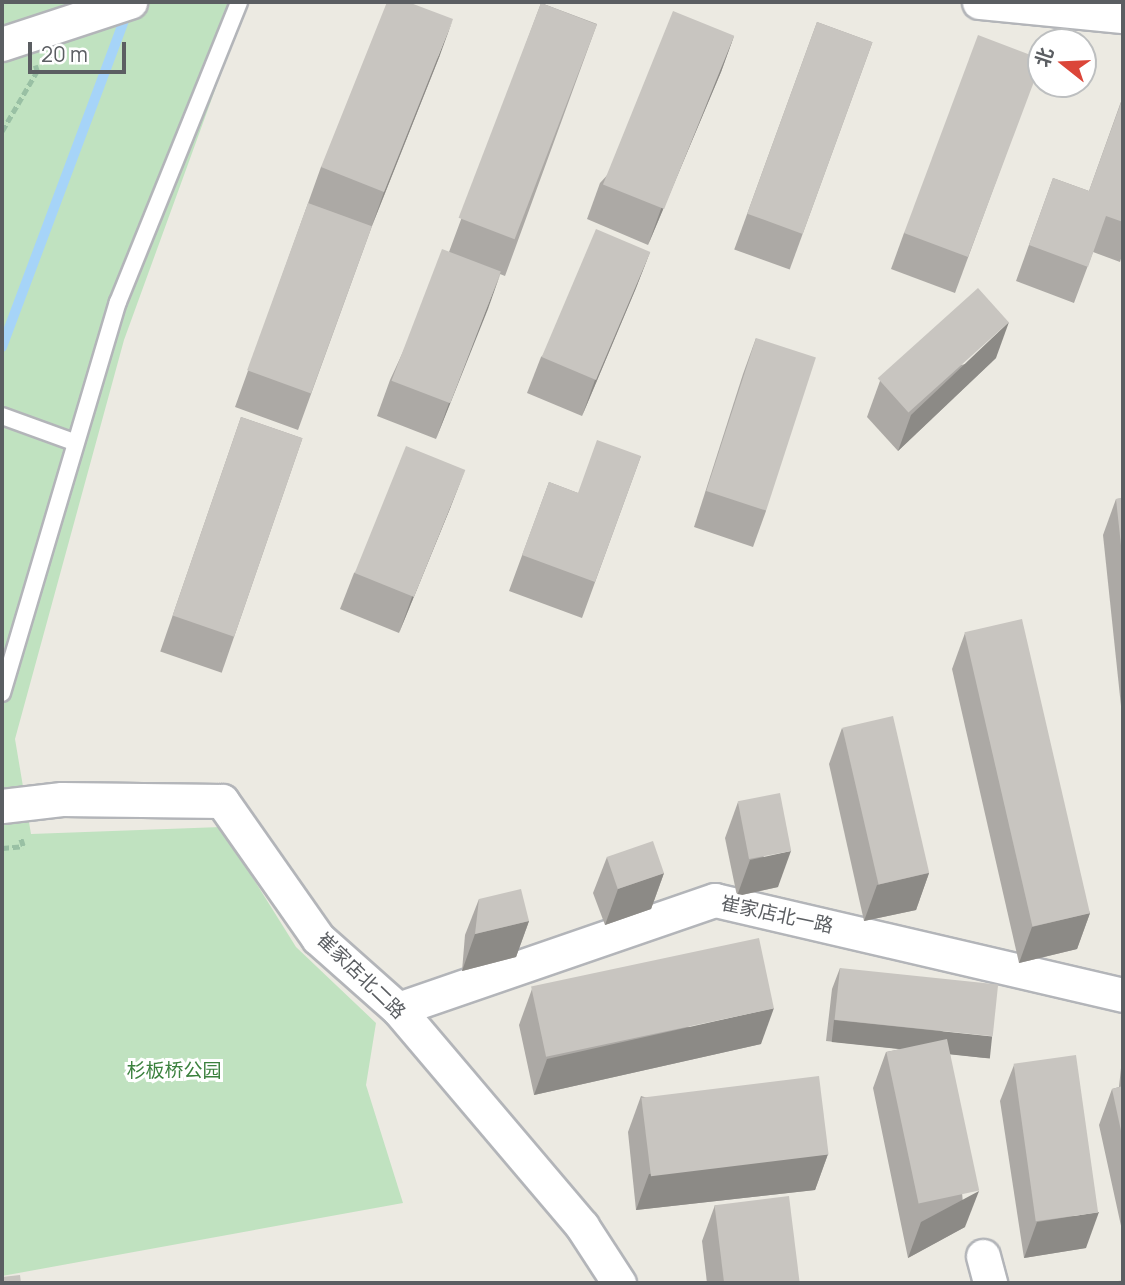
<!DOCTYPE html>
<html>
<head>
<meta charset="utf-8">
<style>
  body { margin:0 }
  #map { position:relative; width:1125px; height:1285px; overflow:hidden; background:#eceae2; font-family:Manrope,"Noto Sans SC",sans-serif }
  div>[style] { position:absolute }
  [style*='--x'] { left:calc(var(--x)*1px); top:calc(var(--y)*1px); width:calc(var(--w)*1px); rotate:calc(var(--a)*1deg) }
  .green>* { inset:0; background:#c0e2c0 }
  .stream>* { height:10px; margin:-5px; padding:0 5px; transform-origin:5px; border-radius:5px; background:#a6d4f8 }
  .path>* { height:4.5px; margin-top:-2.25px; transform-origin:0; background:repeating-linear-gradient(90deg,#99c0a4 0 7px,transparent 0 10.5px) }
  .roads { filter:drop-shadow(2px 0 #b3b5b9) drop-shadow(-2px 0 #b3b5b9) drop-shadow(0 2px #b3b5b9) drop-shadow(0 -2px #b3b5b9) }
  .lane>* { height:16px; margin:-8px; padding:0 8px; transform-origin:8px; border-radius:8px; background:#fff }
  .street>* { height:33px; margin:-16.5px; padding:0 16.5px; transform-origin:16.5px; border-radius:16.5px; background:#fff }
  .wall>* { inset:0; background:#aca9a5; transform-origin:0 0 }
  .shaded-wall>* { inset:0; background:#8c8a86; transform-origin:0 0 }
  .building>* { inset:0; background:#c8c5c0; transform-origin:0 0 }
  span { translate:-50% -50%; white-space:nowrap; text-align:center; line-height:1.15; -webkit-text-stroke:6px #fff; paint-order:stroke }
  .street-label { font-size:19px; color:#5b5e62 }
  .park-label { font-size:19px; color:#3b813e }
  .frame { position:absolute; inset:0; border:4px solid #5b5e62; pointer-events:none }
  .north { position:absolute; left:1027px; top:28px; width:70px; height:70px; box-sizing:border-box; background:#fff; border:2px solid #bdbfc0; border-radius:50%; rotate:288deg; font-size:19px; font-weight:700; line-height:28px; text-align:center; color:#5b5e62 }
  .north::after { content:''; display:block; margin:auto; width:24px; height:32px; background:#db4639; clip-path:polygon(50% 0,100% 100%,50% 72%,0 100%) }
  .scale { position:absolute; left:28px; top:42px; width:98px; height:32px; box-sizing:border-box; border:4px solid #5b5e62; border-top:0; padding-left:9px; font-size:21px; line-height:24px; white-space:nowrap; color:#5b5e62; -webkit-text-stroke:5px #fff; paint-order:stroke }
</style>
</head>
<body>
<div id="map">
  <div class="green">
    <i style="clip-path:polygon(2px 2px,247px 2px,124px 340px,15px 739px,31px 834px,221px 827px,296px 947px,376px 1023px,366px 1085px,403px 1203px,2px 1276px)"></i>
  </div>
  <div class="stream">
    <i style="--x:2;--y:347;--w:360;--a:-69.5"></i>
  </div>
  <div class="path">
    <i style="--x:2;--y:131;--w:69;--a:-59.7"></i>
    <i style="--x:37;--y:71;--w:6;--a:-108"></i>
    <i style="--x:2;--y:848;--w:21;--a:-5"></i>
    <i style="--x:23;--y:846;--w:9;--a:-108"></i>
  </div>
  <div class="roads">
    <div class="lane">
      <i style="--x:2;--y:416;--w:77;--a:19.9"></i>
      <i style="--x:2;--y:693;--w:408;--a:-73.5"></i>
      <i style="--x:118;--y:302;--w:323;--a:-68"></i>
    </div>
    <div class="street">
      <i style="--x:979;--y:2;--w:145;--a:5.6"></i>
      <i style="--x:2;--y:44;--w:135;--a:-18.2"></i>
      <i style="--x:2;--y:806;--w:60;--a:-6.7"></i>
      <i style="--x:62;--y:799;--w:160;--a:0.7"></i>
      <i style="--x:222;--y:801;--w:167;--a:55"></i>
      <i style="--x:318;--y:938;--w:107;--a:41.6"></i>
      <i style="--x:398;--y:1009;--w:285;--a:49.7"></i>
      <i style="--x:582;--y:1226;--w:68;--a:57"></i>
      <i style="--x:398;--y:1009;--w:335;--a:-19"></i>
      <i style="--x:715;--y:900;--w:419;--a:13.1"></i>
      <i style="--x:983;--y:1256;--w:28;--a:75"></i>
    </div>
  </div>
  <div class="wall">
    <i style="clip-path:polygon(541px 3px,597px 24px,505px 276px,500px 274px,436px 439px,377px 416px,390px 380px,449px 252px)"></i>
    <i style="left:817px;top:22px;width:59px;height:242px;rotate:20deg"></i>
    <i style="clip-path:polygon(734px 36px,721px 72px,648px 245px,587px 219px,600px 183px)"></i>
    <i style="clip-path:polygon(440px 55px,372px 226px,298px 430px,235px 407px,321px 167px)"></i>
    <i style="clip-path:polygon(1041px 59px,955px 293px,891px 269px,904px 233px)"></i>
    <i style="clip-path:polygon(1123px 96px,1123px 252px,1120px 262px,1093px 252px,1074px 303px,1016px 281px,1053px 178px,1089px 191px)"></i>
    <i style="clip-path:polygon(650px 252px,636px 288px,582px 416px,527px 393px,541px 357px)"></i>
    <i style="clip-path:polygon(756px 338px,766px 511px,753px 547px,694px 527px,743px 374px)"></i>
    <i style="clip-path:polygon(996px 358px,898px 451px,867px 417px,880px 381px)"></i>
    <i style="left:241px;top:417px;width:65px;height:248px;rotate:19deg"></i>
    <i style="clip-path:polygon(641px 456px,582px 618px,509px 591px,549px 482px,578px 493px)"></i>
    <i style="clip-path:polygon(1123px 498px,1123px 725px,1103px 535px,1116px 499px)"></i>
    <i style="clip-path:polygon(451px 506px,399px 633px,340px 609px,354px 573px)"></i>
    <i style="clip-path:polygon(965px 633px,1090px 913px,1077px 949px,1019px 963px,952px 669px)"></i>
    <i style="clip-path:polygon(842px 728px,929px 873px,916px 910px,864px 921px,829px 764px)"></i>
    <i style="clip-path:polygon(738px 802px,778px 887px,737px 896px,725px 838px)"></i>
    <i style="clip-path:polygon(607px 857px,664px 873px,651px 909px,605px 925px,593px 893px)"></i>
    <i style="clip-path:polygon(479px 899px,529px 921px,516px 957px,462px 971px,465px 935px)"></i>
    <i style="clip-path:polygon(840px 968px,985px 1058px,950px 1054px,965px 1227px,908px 1258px,873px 1088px,886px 1052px,901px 1049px,826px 1041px,832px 989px)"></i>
    <i style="clip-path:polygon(532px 989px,761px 1044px,534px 1095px,519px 1025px)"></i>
    <i style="clip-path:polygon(1123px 1049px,1123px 1235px,1099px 1125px,1112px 1089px,1119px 1087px)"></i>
    <i style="clip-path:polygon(1014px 1065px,1086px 1248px,1024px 1258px,1000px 1101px)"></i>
    <i style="clip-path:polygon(641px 1096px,828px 1154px,815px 1190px,636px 1210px,628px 1132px)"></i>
    <i style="clip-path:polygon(715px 1205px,799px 1283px,707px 1283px,702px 1241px)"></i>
  </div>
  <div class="shaded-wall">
    <i style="clip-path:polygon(453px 19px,440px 55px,371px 228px,384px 192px)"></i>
    <i style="clip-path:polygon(734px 36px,721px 72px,648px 245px,661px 209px)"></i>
    <i style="clip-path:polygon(650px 252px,636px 288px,582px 416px,595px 380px)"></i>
    <i style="clip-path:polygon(501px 272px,488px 309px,436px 439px,449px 403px)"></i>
    <i style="clip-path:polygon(1009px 322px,996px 358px,898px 451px,911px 415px)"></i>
    <i style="clip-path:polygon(465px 470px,451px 506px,399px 633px,412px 597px)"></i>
    <i style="clip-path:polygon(791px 851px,778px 887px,737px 896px,750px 860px)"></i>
    <i style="clip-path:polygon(664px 873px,651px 909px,605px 925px,618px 889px)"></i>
    <i style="clip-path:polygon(929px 873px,916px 910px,864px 921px,877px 885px)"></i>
    <i style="clip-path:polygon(1090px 913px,1077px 949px,1019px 963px,1032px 927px)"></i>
    <i style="clip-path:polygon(529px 921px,516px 957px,462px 971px,475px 934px)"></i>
    <i style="clip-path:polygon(774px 1008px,761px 1044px,534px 1095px,547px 1059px)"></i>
    <i style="left:834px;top:1020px;width:159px;height:22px;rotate:6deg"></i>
    <i style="clip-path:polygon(828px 1154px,815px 1190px,636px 1210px,649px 1174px)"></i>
    <i style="clip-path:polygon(979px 1191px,965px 1227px,908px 1258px,921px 1222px)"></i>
    <i style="clip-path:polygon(1099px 1212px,1086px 1248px,1024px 1258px,1037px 1222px)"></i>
  </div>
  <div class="building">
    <i style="clip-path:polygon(387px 2px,408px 2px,453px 19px,384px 192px,321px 167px)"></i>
    <i style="left:541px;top:3px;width:60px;height:230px;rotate:21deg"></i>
    <i style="left:673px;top:11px;width:66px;height:187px;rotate:22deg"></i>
    <i style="left:817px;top:22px;width:59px;height:204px;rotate:20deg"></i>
    <i style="clip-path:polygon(978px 35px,1041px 59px,1041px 63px,968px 257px,904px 233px)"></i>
    <i style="clip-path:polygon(1123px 97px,1123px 222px,1106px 216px,1088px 267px,1029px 245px,1053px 178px,1089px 191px)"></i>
    <i style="left:308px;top:203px;width:68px;height:178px;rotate:20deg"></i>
    <i style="left:596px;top:229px;width:59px;height:139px;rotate:23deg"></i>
    <i style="left:442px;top:249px;width:63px;height:141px;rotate:21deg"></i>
    <i style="left:978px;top:288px;width:46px;height:135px;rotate:48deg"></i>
    <i style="left:756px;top:338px;width:63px;height:161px;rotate:18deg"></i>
    <i style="left:241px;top:417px;width:65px;height:210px;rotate:19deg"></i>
    <i style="clip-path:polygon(597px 440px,641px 456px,595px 582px,522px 555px,549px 482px,578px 493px)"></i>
    <i style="left:406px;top:446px;width:64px;height:137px;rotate:22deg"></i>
    <i style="clip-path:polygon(1123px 498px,1123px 564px,1116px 499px)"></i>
    <i style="left:1022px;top:619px;width:302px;height:59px;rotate:77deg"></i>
    <i style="left:893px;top:716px;width:161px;height:52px;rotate:77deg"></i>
    <i style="left:780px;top:793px;width:59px;height:43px;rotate:79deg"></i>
    <i style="left:653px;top:841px;width:34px;height:49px;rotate:71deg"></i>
    <i style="clip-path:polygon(521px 889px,529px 921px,475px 934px,479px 899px)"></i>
    <i style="left:759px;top:938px;width:72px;height:233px;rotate:78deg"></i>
    <i style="left:840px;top:968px;width:159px;height:52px;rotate:6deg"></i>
    <i style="left:947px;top:1039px;width:155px;height:62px;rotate:78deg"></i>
    <i style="left:1076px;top:1055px;width:159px;height:63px;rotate:82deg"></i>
    <i style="left:819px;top:1076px;width:79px;height:179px;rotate:83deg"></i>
    <i style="clip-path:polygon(1123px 1086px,1123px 1140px,1112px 1089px)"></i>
    <i style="left:789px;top:1196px;width:88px;height:75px;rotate:83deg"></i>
    <i style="clip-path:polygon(20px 1275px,21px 1283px,2px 1283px,2px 1277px)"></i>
    <i style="clip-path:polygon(1123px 1280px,1123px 1283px,1108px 1283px)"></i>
  </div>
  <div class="street-label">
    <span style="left:777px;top:915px;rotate:12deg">崔家店北一路</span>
    <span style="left:361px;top:976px;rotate:44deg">崔家店北二路</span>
  </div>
  <div class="park-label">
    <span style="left:174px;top:1071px">杉板桥公园</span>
  </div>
  <div class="frame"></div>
  <div class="north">北</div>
  <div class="scale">20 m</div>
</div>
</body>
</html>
